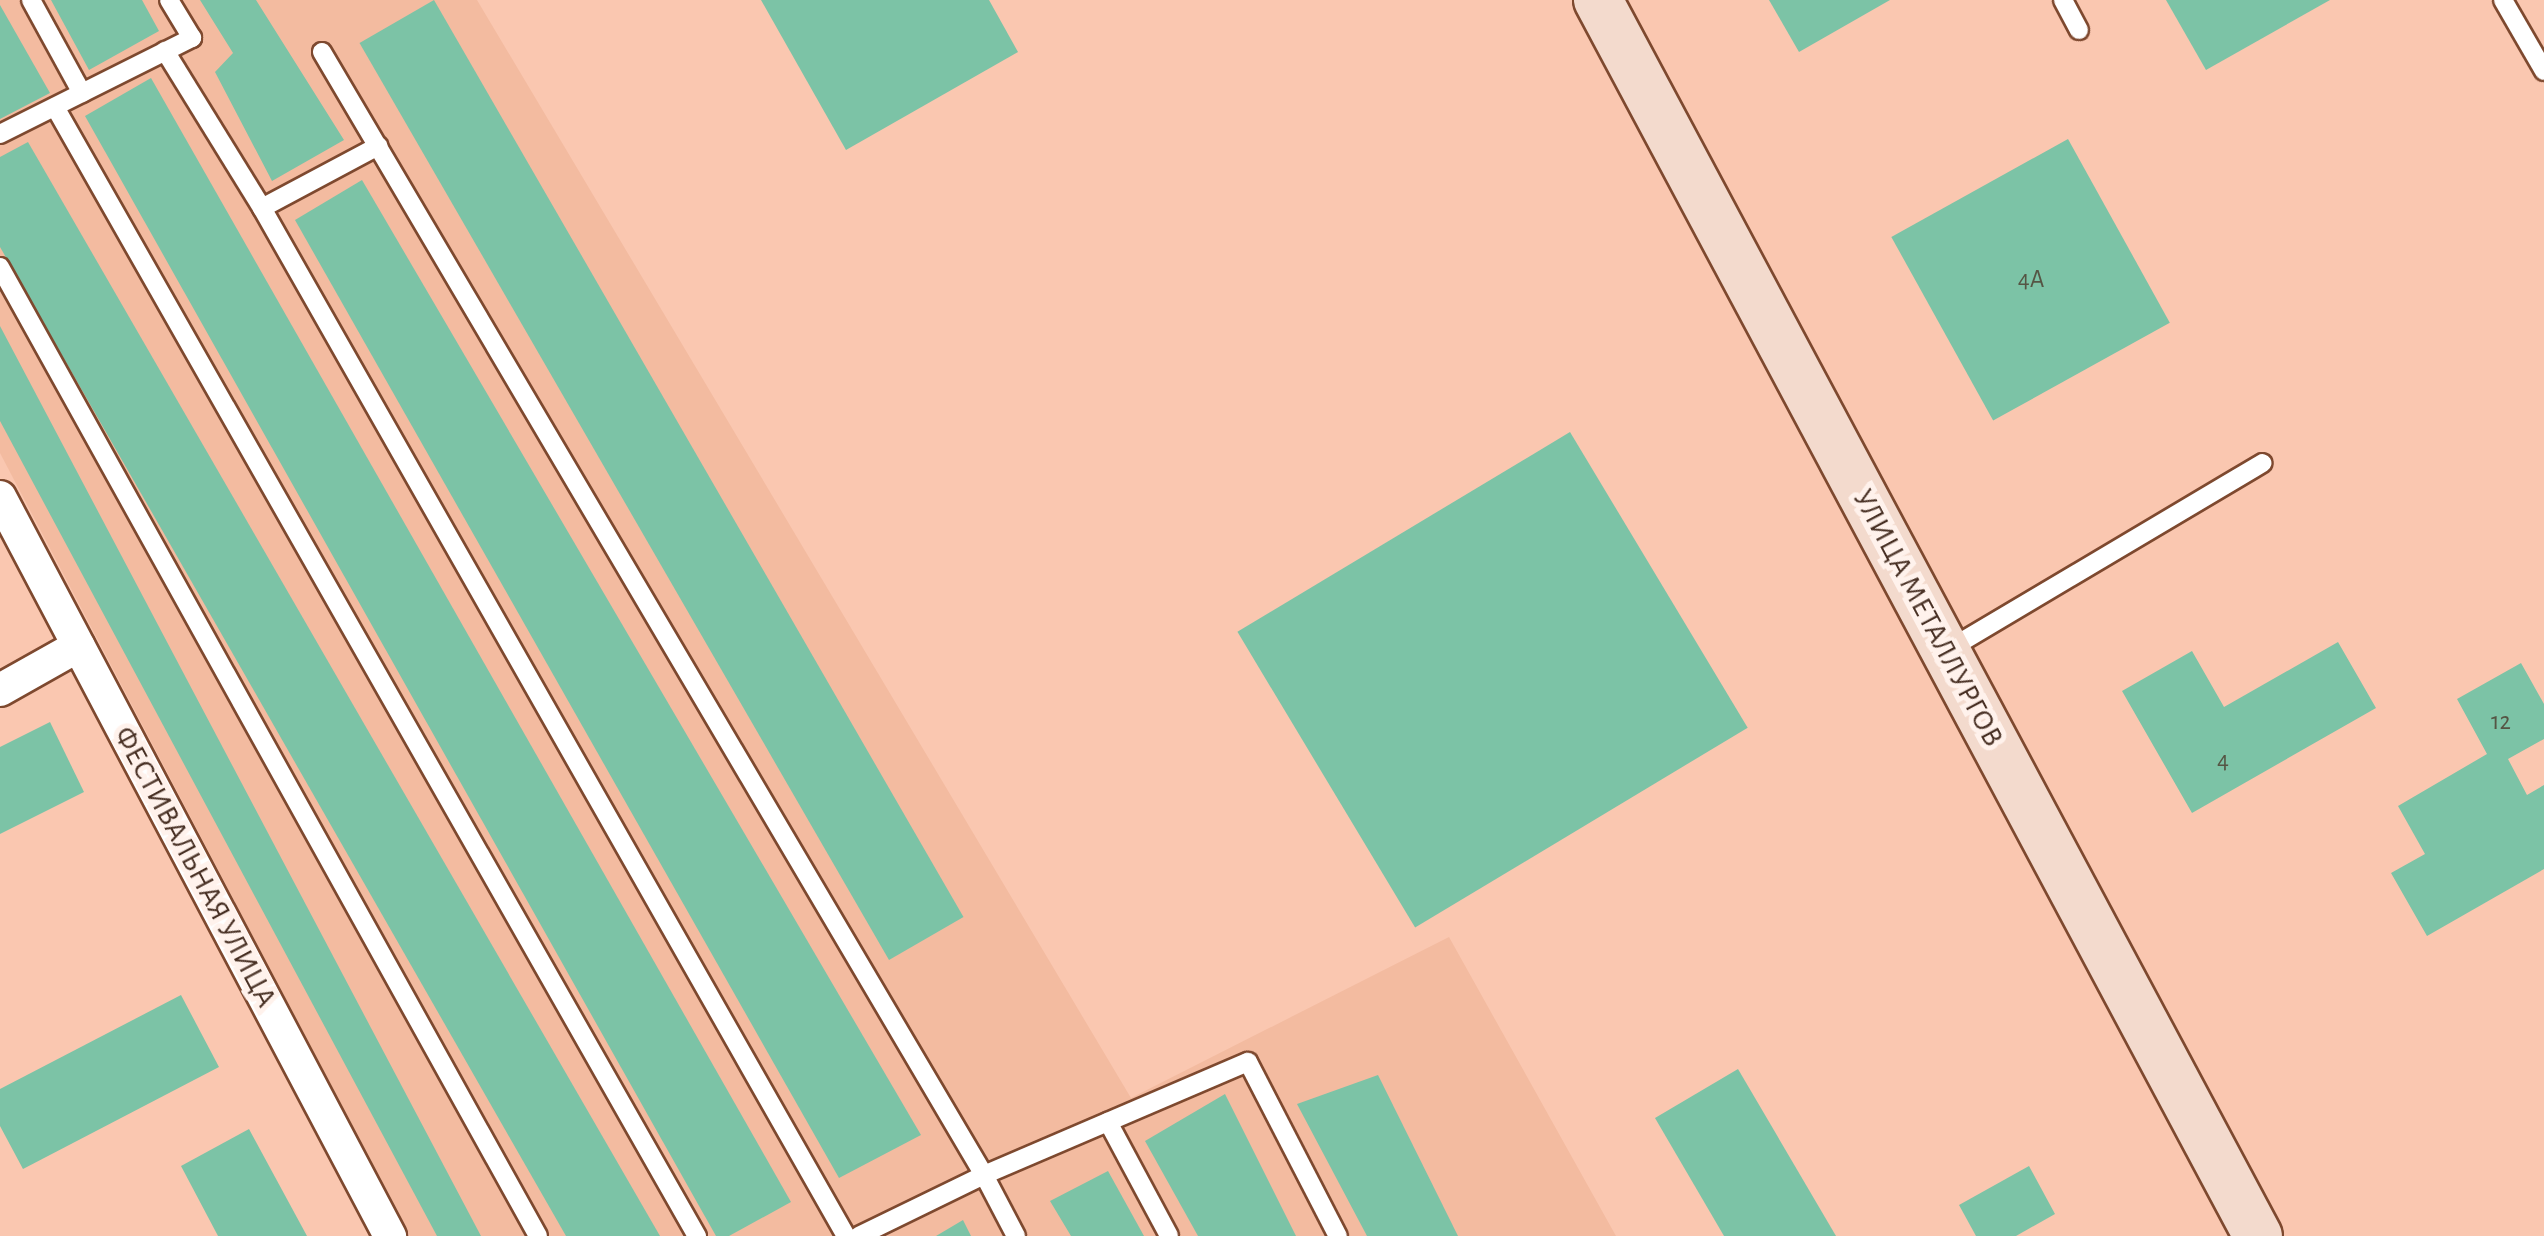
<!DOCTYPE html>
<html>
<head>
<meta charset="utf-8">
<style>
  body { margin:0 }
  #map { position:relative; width:2544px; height:1236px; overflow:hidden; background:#fac7b0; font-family:"Alegreya Sans",sans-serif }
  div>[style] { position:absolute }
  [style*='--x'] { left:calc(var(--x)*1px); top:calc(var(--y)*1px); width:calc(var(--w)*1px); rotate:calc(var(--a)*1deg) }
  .built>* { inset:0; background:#f3bba0 }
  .building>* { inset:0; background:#7cc3a6; transform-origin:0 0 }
  .roads { filter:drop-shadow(2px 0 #7e492f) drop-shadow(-2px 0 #7e492f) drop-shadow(0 2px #7e492f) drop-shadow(0 -2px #7e492f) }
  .lane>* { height:18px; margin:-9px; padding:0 9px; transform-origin:9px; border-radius:9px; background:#fff }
  .street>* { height:32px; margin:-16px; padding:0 16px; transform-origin:16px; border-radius:16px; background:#fff }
  .secondary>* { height:48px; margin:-24px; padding:0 24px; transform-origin:24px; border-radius:24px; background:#f3dacd }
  span { translate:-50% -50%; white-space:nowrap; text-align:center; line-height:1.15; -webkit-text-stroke:10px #fff2ec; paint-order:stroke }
  .number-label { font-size:25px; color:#554 }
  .number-label span { -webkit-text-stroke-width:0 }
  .street-label { font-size:30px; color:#483024 }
</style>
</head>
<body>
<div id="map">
  <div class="built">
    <i style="clip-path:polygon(0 0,477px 0,1131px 1098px,1449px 937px,1616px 1236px,410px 1236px,0 453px)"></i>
  </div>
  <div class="building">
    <i style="clip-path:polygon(51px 0,142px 0,159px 31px,89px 70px)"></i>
    <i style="clip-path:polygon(200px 0,256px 0,344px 140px,272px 181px,215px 72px,233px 53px)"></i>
    <i style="left:434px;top:0;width:1059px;height:86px;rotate:60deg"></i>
    <i style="clip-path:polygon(761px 0,989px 0,1018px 52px,846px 150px)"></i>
    <i style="clip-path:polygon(1769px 0,1890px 0,1799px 52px)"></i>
    <i style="clip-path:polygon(2166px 0,2330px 0,2206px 70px)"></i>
    <i style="clip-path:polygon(0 5px,50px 93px,0 119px)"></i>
    <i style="clip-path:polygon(151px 78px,791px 1202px,729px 1236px,716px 1236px,85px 116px)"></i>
    <i style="left:2068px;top:139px;width:210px;height:202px;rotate:61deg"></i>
    <i style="clip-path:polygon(28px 142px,660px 1236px,566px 1236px,0 247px,0 157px)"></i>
    <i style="clip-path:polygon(362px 180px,921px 1135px,839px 1178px,295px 220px)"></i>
    <i style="clip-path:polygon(0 326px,481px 1236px,437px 1236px,0 421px)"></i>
    <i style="left:1570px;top:432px;width:345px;height:388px;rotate:59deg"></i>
    <i style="clip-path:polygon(2338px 642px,2376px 708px,2192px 813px,2122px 691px,2192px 651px,2224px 707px)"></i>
    <i style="clip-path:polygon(2521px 663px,2544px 704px,2544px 739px,2508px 759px,2527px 795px,2544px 785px,2544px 869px,2427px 936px,2391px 873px,2425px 854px,2398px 806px,2487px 754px,2457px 699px)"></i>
    <i style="clip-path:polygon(50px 722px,84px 792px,0 834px,0 747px)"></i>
    <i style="clip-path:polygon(181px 995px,219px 1067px,23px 1169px,0 1126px,0 1089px)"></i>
    <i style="clip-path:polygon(1738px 1069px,1836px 1236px,1724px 1236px,1655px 1118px)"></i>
    <i style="clip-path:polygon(1378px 1075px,1458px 1236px,1367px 1236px,1297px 1104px)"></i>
    <i style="clip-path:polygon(1225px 1094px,1296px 1236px,1198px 1236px,1145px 1141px)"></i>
    <i style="clip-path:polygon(249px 1129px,307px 1236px,218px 1236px,181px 1166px)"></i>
    <i style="clip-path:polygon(2029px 1166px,2055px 1214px,2016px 1236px,1976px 1236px,1959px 1205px)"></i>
    <i style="clip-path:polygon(1108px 1171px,1144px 1236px,1071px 1236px,1050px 1201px)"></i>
    <i style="clip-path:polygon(963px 1220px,971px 1236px,936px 1236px)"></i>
  </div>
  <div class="roads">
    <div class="lane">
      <i style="--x:31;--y:0;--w:106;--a:61.3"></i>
      <i style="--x:2063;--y:0;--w:34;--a:62"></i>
      <i style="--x:2503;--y:0;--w:82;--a:60"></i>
      <i style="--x:165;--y:51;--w:185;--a:58.3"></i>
      <i style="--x:262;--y:208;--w:1182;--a:60.4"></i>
      <i style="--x:322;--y:52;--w:1304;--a:59.48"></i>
      <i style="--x:984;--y:1175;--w:139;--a:154"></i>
      <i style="--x:55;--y:107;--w:1299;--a:60.38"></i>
      <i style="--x:0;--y:134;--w:215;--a:-26.6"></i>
      <i style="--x:192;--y:38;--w:44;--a:-121.2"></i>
      <i style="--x:262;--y:208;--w:132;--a:-28.1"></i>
      <i style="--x:0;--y:267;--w:1108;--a:60.96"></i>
      <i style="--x:1946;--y:651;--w:368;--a:-30.7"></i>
      <i style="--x:1108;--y:1122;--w:129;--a:61.8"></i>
      <i style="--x:1016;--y:1236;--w:69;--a:-117.7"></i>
      <i style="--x:984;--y:1175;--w:287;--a:-23.2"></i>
      <i style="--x:1248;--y:1062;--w:196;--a:62.7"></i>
    </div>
    <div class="street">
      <i style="--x:0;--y:497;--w:836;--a:62.18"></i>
      <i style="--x:0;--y:690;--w:90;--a:-29.4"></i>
    </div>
    <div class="secondary">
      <i style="--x:1598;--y:0;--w:1401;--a:61.9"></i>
    </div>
  </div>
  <div class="number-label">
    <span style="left:2031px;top:280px">4А</span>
    <span style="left:2501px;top:722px">12</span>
    <span style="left:2223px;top:761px">4</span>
  </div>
  <div class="street-label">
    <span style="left:1928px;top:618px;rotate:62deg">УЛИЦА МЕТАЛЛУРГОВ</span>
    <span style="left:195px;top:867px;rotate:62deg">ФЕСТИВАЛЬНАЯ УЛИЦА</span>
  </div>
</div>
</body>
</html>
